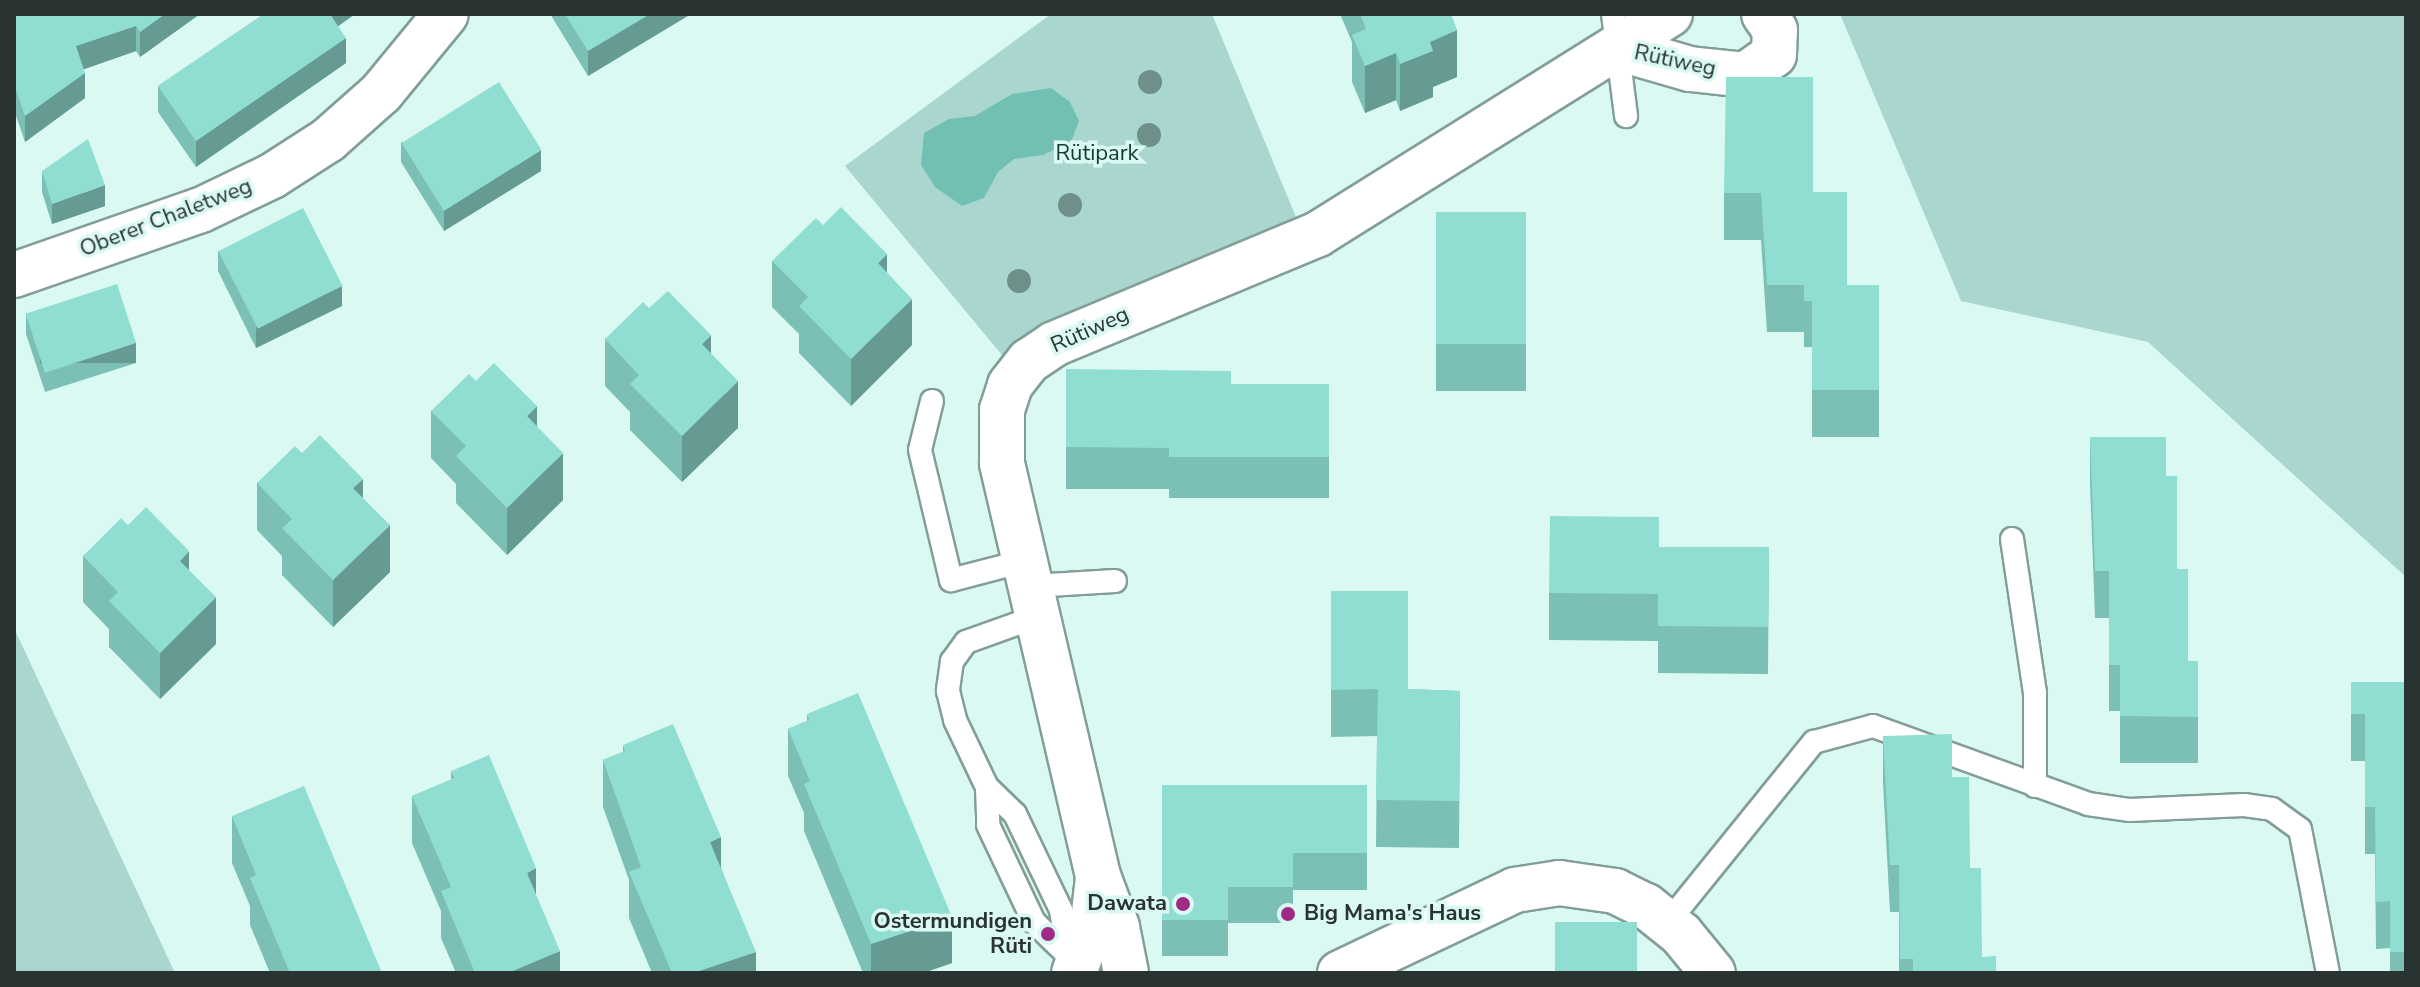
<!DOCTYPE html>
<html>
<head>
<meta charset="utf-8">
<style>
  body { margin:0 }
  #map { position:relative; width:2420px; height:987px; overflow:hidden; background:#dbf9f3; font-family:"Nunito Sans",sans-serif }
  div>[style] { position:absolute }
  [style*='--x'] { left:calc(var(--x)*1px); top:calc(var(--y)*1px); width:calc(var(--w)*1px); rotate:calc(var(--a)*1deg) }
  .green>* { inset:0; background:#a9d7cf }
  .water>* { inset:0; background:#72c0b3 }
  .roads { filter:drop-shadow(2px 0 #839e99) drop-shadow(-2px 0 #839e99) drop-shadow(0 2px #839e99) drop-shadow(0 -2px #839e99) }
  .lane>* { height:22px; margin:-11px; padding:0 11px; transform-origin:11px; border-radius:11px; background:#fff }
  .street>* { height:44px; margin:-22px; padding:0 22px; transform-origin:22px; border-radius:22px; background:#fff }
  .trees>* { width:24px; height:24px; margin:-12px; border-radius:50%; background:#6e8f8a }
  .wall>* { inset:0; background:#7cbfb4; transform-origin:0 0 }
  .shaded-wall>* { inset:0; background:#659b92; transform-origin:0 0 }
  .building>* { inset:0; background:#90ded1; transform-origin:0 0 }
  .dots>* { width:22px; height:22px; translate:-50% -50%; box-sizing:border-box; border:4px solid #dbf9f3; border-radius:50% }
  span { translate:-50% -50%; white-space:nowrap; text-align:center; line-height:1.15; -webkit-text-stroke:7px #dbf9f3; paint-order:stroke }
  .street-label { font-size:22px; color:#293432 }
  .park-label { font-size:22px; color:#143934 }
  .poi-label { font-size:22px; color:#293432; font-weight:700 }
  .right { translate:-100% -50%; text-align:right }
  .left { translate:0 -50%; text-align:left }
  .frame { position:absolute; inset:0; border:16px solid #293432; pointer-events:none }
</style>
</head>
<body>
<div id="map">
  <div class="green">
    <i style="clip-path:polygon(1051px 14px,1212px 14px,1298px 222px,1053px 323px,1002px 355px,845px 166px)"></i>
    <i style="clip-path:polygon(1840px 14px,2406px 14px,2406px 577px,2148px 342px,1961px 301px)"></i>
    <i style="clip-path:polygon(14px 628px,175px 973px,14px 973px)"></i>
  </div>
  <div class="water">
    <i style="clip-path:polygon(1051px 88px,1070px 102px,1079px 121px,1071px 142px,1043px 155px,1014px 159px,998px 172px,984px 198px,962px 206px,935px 187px,921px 165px,924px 133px,949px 119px,975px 116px,1012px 94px)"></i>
  </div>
  <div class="roads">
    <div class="lane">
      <i style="--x:1613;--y:14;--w:103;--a:82.7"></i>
      <i style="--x:932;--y:401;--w:50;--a:103.8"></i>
      <i style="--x:920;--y:450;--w:134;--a:76.6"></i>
      <i style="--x:951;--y:580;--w:80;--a:-14.6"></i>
      <i style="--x:2012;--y:539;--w:156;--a:81.5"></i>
      <i style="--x:2035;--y:693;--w:93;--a:90"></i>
      <i style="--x:1032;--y:586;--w:83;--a:-3.4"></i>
      <i style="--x:1036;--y:617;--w:74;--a:160.3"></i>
      <i style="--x:966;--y:642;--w:24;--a:126"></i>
      <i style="--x:952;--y:661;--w:30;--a:98"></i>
      <i style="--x:948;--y:691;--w:30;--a:76"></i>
      <i style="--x:955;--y:720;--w:74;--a:64.5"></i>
      <i style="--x:987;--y:787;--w:39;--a:44"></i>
      <i style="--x:1015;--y:814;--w:106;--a:64.4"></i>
      <i style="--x:1061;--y:910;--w:39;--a:81"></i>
      <i style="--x:987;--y:787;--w:38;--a:88"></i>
      <i style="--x:988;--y:825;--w:107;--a:64.6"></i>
      <i style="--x:1034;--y:922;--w:49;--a:44.2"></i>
      <i style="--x:1668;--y:922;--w:232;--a:-51"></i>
      <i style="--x:1814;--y:742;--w:61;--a:-15.2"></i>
      <i style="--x:1873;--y:726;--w:229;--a:19.9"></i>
      <i style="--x:2088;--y:804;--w:41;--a:8.3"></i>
      <i style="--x:2129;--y:810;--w:115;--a:-2.5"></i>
      <i style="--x:2244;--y:805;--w:28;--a:8"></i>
      <i style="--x:2272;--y:809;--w:34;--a:36"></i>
      <i style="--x:2300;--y:829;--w:147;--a:79"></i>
    </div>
    <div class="street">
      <i style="--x:1621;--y:49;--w:72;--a:16.2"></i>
      <i style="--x:1690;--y:69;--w:55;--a:6.2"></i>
      <i style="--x:1745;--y:75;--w:35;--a:-35"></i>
      <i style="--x:1774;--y:55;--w:25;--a:-88"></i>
      <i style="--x:1775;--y:30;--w:19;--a:-125"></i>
      <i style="--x:14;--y:275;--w:198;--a:-19.2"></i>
      <i style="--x:201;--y:210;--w:79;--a:-25.6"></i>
      <i style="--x:272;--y:176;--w:67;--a:-32.7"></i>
      <i style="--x:328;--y:140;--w:71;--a:-41.6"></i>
      <i style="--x:381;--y:93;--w:102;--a:-50.6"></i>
      <i style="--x:1074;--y:973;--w:55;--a:-69.9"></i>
      <i style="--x:1093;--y:921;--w:43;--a:-83.4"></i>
      <i style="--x:1126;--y:973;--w:47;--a:-101.1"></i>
      <i style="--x:1117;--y:927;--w:54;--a:-110.4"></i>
      <i style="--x:1098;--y:876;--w:424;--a:-103.1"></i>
      <i style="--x:1002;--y:463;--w:53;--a:-90"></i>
      <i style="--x:1002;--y:410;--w:26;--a:-72"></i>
      <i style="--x:1010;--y:385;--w:31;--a:-52"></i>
      <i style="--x:1029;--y:361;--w:30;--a:-34"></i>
      <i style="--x:1054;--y:344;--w:286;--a:-22.6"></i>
      <i style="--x:1318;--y:234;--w:415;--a:-32"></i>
      <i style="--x:1340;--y:973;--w:194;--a:-25.4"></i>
      <i style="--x:1515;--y:890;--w:45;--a:-9"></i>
      <i style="--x:1559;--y:883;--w:57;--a:8.1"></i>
      <i style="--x:1615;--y:891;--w:34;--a:26"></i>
      <i style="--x:1646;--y:906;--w:45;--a:38.7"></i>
      <i style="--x:1681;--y:934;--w:50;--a:50.6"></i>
    </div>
  </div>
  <div class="trees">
    <i style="left:1150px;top:82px"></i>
    <i style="left:1149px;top:135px"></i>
    <i style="left:1070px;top:205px"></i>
    <i style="left:1019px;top:281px"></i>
  </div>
  <div class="wall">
    <i style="clip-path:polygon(14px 14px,200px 14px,140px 57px,136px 51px,84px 69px,85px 98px,25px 142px,14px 110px)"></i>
    <i style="clip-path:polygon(264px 14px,355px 14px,338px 26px,346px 63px,196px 167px,158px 112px,158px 86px)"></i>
    <i style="clip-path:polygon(552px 14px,691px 14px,588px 76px,552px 17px)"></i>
    <i style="clip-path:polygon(1340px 14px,1451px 14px,1457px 77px,1433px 87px,1433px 97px,1400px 111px,1396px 100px,1365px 113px,1352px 82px,1352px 42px)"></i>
    <i style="clip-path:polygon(401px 142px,541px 171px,444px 231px,401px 162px)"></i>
    <i style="clip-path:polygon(42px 171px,105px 206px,52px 224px,42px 192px)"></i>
    <i style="clip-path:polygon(1813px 192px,1847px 285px,1879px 285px,1879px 437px,1812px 437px,1812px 347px,1804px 347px,1804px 332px,1767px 332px,1761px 240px,1724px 240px,1724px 193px)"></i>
    <i style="left:1436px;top:212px;width:90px;height:179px"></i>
    <i style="clip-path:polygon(823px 225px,887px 273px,912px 345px,851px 406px,799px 353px,799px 334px,772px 307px,772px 261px)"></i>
    <i style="clip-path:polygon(218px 251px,342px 306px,256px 348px,218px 271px)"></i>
    <i style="clip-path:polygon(649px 308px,711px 353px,738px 428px,682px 482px,630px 430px,630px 412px,605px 386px,605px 339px)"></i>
    <i style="clip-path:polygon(26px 313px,136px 363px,45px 392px,26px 334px)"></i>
    <i style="clip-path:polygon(1066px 369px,1231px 384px,1329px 384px,1329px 498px,1169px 498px,1169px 489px,1066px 489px)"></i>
    <i style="clip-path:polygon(476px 381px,537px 426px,563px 500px,507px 555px,456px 503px,456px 484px,431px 458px,431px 411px)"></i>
    <i style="clip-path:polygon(2090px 437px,2166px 476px,2188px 661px,2198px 661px,2198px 763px,2120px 763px,2120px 711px,2109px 711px,2109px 618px,2095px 618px,2090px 484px)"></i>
    <i style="clip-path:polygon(302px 453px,363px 498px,390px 572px,333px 627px,282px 575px,282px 556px,257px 530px,257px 483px)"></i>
    <i style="clip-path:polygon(128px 525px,189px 571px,216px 644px,160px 699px,109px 647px,109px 629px,83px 602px,83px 556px)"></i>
    <i style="clip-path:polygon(1659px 547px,1769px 547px,1768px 674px,1658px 673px,1658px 641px,1549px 640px,1549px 593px)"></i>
    <i style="clip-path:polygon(1331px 591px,1408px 689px,1460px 691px,1459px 848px,1376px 847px,1377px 736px,1331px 737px)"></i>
    <i style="clip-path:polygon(2351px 682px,2406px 682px,2406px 973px,2390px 973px,2390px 948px,2376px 949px,2375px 854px,2365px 854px,2365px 761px,2351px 761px)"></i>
    <i style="clip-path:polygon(807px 714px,952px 963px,923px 973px,863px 973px,804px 831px,804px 813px,788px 776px,788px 729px,807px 721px)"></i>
    <i style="clip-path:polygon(1883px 736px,1952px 777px,1970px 868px,1982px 957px,1996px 973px,1899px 973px,1899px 912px,1890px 912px,1883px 783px)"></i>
    <i style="clip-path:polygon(623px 745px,721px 867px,756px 973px,652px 973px,629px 918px,629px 880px,603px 807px,603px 760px,623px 752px)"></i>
    <i style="clip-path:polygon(451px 771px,536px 896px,560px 973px,456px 973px,441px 938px,441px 911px,412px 843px,412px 796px,451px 780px)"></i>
    <i style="clip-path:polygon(1162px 785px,1367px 785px,1367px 890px,1293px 890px,1293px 923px,1228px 923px,1228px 956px,1162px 956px)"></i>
    <i style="clip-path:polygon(232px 816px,382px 973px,270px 973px,250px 925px,250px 906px,232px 863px)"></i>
  </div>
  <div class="shaded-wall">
    <i style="clip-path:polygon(165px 14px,200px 14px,140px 57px,140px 32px)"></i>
    <i style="clip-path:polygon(326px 14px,355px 14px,326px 35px)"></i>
    <i style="clip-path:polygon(650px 14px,691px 14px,588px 76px,588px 51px)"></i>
    <i style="clip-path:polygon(136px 26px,136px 51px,76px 72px,76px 46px)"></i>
    <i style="clip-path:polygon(1457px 30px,1457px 77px,1433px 87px,1433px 97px,1400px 111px,1400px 64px,1430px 42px)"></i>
    <i style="clip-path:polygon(346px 38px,346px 63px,196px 167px,196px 141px)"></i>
    <i style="clip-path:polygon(1396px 53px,1396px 100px,1365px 113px,1365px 66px)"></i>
    <i style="clip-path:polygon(85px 73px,85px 98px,25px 142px,25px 116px)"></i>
    <i style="clip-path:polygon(541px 150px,541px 171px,444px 231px,444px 211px)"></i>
    <i style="clip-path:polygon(105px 185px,105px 206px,52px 224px,52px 204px)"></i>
    <i style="clip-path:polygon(887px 254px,887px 300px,878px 263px)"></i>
    <i style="clip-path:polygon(342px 286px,342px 306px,256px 348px,256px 327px)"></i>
    <i style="clip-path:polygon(912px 299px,912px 345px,851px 406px,851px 359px)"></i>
    <i style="clip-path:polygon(711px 335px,711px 382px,702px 344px)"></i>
    <i style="left:136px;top:343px;width:20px;height:96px;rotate:90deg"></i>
    <i style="clip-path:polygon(738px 381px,738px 428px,682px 482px,682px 436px)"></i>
    <i style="clip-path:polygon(537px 406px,537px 453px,527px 416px)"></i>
    <i style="clip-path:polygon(563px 453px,563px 500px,507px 555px,507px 508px)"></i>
    <i style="clip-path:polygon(363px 479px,363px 526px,353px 488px)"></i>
    <i style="clip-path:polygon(390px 525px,390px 572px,333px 627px,333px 580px)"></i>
    <i style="clip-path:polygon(189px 551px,189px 598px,180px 561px)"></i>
    <i style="clip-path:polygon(216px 597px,216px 644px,160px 699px,160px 653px)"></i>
    <i style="clip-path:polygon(721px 837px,721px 884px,710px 842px)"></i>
    <i style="clip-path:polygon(536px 868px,536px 915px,527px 873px)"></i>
    <i style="clip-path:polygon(952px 917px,952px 963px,923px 973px,871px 973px,871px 944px)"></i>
    <i style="clip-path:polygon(560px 951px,560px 973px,508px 973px)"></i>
    <i style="clip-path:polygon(756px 952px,756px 973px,693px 973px)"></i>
  </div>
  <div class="building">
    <i style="clip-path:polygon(14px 14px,165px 14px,140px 32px,136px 26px,76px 46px,85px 73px,25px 116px,14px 84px)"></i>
    <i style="clip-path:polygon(264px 14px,330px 14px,346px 38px,196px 141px,158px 86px)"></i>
    <i style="clip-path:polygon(565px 14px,650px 14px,588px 51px)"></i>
    <i style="clip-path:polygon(1360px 14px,1451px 14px,1457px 30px,1430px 42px,1433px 51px,1400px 64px,1396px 53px,1365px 66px,1352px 35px,1366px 29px)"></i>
    <i style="clip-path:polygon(1726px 77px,1813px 77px,1813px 192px,1847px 192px,1847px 285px,1879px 285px,1879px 390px,1812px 390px,1812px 301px,1804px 301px,1804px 285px,1767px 285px,1761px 193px,1724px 193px)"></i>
    <i style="left:499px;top:82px;width:80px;height:115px;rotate:58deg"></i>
    <i style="clip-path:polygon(88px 139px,105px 185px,52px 204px,42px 171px)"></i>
    <i style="clip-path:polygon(841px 207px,887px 254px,878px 263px,912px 299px,851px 359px,799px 306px,808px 297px,772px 261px,816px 218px,823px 225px)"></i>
    <i style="left:303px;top:208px;width:87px;height:95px;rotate:63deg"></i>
    <i style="left:1436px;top:212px;width:90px;height:132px"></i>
    <i style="left:117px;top:284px;width:62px;height:96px;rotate:72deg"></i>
    <i style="clip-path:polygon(668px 291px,711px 335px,702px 344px,738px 381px,682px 436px,630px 384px,639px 375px,605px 339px,643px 302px,649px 308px)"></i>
    <i style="clip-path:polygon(494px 363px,537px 406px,527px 416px,563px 453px,507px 508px,456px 456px,466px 446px,431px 411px,469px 374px,476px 381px)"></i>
    <i style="clip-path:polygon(1066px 369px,1231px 371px,1231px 384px,1329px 384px,1329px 457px,1169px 457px,1169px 448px,1066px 447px)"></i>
    <i style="clip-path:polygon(320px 435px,363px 479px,353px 488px,390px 525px,333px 580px,282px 528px,292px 519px,257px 483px,295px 446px,302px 453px)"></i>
    <i style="clip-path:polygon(2090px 437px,2166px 437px,2166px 476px,2177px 476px,2177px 569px,2188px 569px,2188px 661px,2198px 661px,2198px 717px,2120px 716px,2120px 665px,2109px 665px,2109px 571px,2095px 571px)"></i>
    <i style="clip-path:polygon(146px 507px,189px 551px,180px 561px,216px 597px,160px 653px,109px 601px,118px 592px,83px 556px,121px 518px,128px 525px)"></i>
    <i style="clip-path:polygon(1550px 516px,1659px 517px,1659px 547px,1769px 547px,1768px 627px,1658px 626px,1658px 594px,1549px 593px)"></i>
    <i style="clip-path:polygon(1331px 591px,1408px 591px,1408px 689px,1460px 691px,1459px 801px,1376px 800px,1378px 689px,1331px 690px)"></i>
    <i style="clip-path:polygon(2351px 682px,2406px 682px,2406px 952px,2390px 952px,2390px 901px,2376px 902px,2375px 807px,2365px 807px,2365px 714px,2351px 714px)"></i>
    <i style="clip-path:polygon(858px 693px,952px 917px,871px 944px,804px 784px,810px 781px,788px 729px,809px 720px,807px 714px)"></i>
    <i style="clip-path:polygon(673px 724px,721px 837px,710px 842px,756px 952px,693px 973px,672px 973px,629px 872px,641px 867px,603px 760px,625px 751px,623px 745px)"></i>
    <i style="clip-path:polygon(1952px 734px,1952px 777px,1969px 777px,1970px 868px,1981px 868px,1982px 957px,1996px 956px,1996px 973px,1913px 973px,1913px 959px,1900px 959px,1899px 865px,1890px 865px,1883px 736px)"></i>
    <i style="clip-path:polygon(489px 755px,536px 868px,527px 873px,560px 951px,508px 973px,475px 973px,441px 891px,451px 887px,412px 796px,454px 778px,451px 771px)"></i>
    <i style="clip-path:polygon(1162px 785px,1367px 785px,1367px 853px,1293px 853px,1293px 887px,1228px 887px,1228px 920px,1162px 920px)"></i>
    <i style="clip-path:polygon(304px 786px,382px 973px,290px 973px,250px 878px,256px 875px,232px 816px)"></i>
    <i style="left:1637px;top:922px;width:51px;height:82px;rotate:90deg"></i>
  </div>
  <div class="dots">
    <i style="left:1183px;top:904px;background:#9f2b86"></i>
    <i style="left:1288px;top:914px;background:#9f2b86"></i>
    <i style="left:1048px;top:934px;background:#9f2b86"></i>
  </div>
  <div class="street-label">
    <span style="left:1675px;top:61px;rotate:12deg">Rütiweg</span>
    <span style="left:166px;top:218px;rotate:-21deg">Oberer Chaletweg</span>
    <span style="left:1090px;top:330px;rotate:-24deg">Rütiweg</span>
  </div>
  <div class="park-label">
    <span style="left:1097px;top:154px">Rütipark</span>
  </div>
  <div class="poi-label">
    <span class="right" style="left:1167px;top:904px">Dawata</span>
    <span class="left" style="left:1304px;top:914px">Big Mama's Haus</span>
    <span class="right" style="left:1032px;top:934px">Ostermundigen<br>Rüti</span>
  </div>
  <div class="frame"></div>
</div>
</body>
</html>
